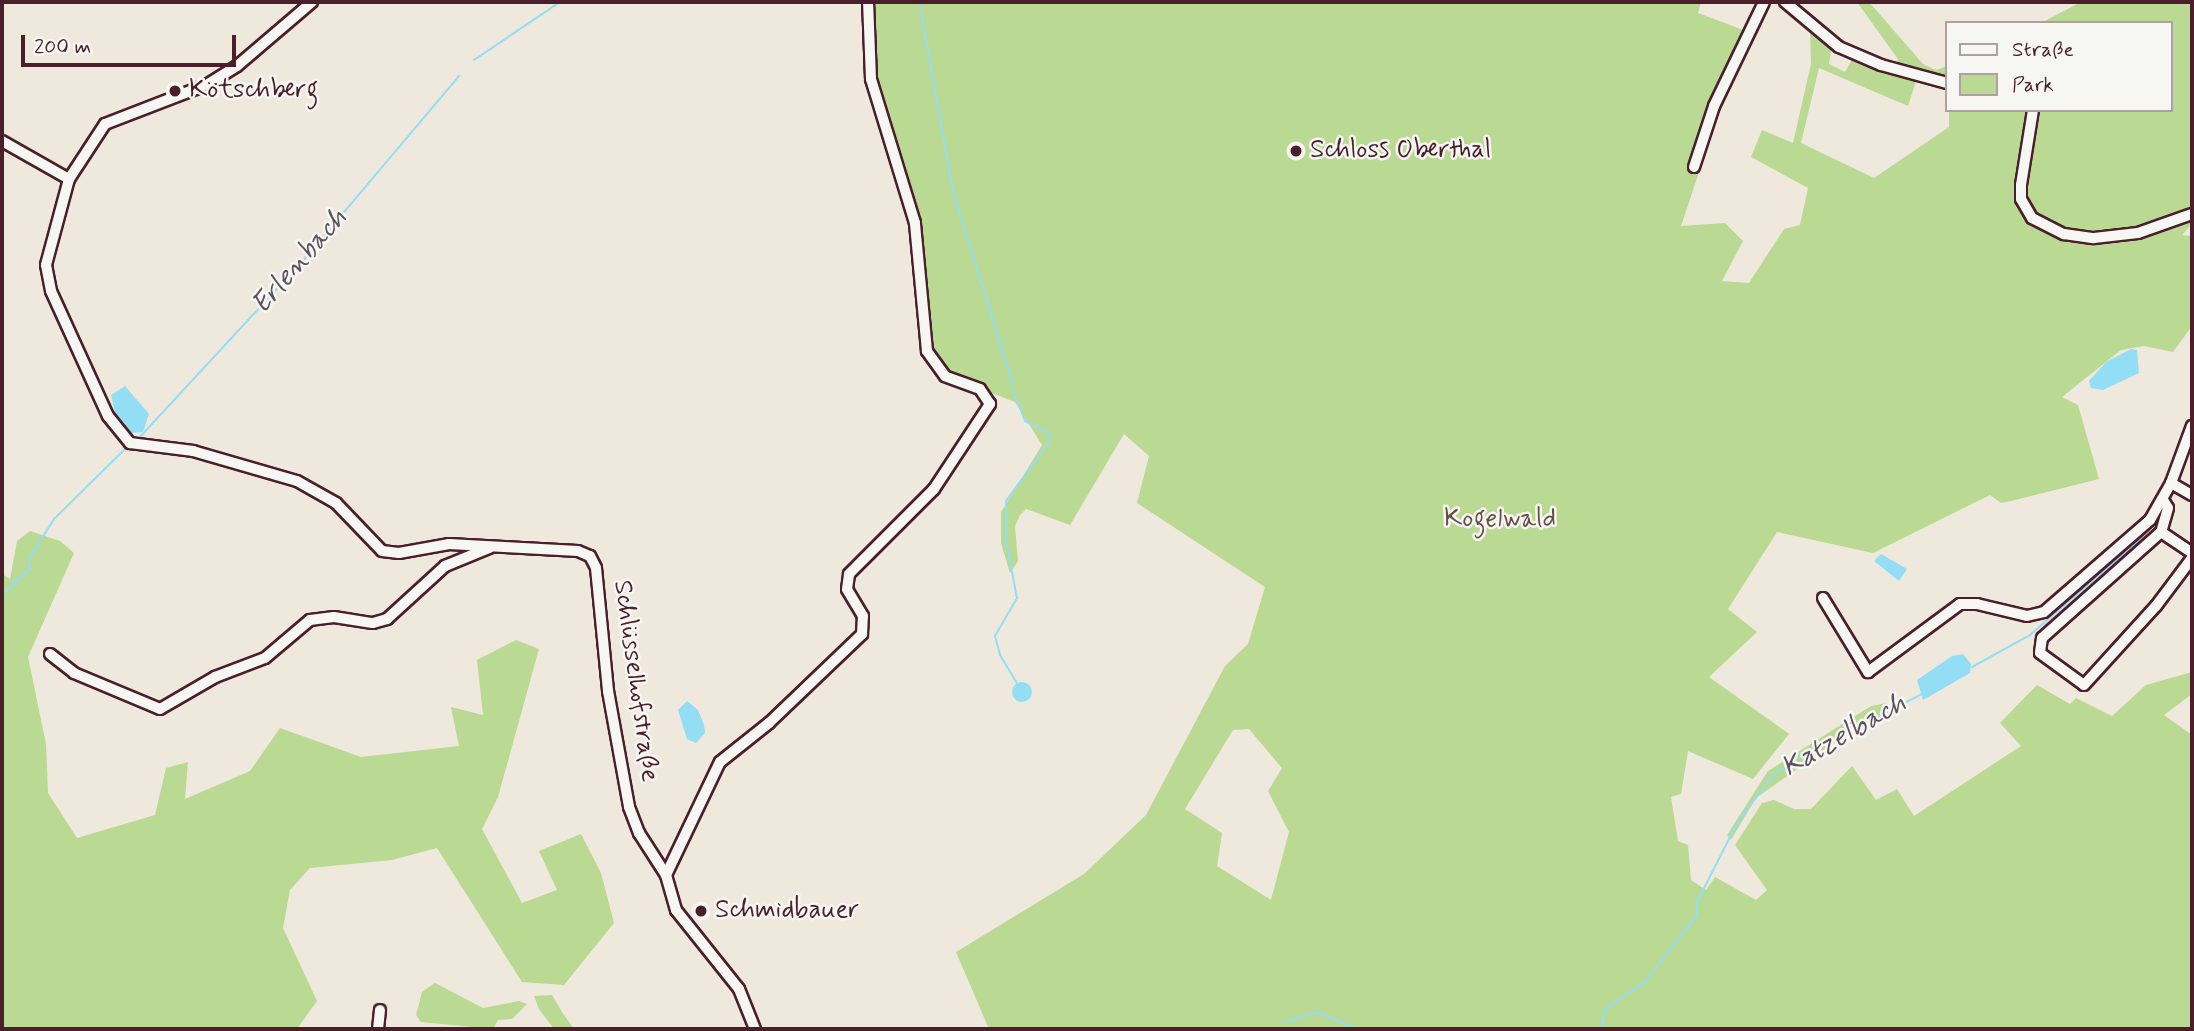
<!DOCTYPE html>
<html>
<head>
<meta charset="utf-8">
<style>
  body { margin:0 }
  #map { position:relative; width:2194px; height:1031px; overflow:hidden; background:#efe8dc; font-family:Mynerve,sans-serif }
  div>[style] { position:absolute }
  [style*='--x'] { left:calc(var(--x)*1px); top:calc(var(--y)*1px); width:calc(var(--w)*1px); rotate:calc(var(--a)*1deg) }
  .green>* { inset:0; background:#bad992 }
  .water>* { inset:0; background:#93def5 }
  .round { border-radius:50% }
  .stream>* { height:2px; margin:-1px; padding:0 1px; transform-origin:1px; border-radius:1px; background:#93def5 }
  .roads { filter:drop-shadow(2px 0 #4a1f2b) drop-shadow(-2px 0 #4a1f2b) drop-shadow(0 2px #4a1f2b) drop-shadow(0 -2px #4a1f2b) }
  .minor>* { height:10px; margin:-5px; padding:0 5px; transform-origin:5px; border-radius:5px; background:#f6f6f2 }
  .dots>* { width:19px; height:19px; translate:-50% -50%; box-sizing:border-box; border:4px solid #f6f6f2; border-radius:50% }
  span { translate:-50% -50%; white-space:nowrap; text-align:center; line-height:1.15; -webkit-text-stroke:5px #f6f6f2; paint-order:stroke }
  .poi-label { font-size:26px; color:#4a1f2b }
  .left { translate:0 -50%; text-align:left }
  .park-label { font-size:26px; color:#664e45 }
  .street-label { font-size:26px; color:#4a1f2b }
  .water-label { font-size:28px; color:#5c4f5e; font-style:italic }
  .frame { position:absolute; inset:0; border:4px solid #4a1f2b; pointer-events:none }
  .legend { position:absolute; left:1945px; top:21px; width:228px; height:91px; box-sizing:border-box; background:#f6f6f2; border:2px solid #b1a0a2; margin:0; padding:9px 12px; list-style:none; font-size:21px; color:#4a1f2b }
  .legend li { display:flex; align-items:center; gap:14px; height:35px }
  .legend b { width:35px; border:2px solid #b1a0a2 }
  .scale { position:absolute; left:21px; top:35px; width:215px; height:32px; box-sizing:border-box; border:4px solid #4a1f2b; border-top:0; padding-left:9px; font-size:21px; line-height:24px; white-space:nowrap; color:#4a1f2b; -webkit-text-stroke:5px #f6f6f2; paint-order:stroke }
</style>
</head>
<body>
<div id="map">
  <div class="green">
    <i style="clip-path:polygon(evenodd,871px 2px,1701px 2px,1698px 13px,1746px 31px,1681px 226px,1725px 223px,1743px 241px,1722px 281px,1749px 283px,1784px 229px,1800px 225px,1808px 188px,1751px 157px,1762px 130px,1793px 143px,1811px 64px,1810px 29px,1832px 46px,1829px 64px,1845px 72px,1854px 56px,1917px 78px,1908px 106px,1819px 68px,1801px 143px,1874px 178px,1949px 127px,1949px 110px,2171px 110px,2171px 23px,2041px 23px,2081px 2px,2192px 2px,2192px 224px,2182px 235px,2192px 236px,2192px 326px,2173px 352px,2144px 346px,2121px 350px,2062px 397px,2078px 405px,2099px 479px,2011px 501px,2001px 503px,1990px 495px,1873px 553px,1777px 532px,1728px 609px,1757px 632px,1709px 677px,1789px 734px,1753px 779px,1688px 751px,1681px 794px,1671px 797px,1678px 841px,1688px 845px,1691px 880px,1706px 890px,1715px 877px,1756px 900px,1767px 890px,1735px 845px,1762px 803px,1774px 800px,1794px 809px,1811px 809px,1852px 766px,1876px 800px,1897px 789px,1914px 816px,2021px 746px,2000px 723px,2037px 685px,2070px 704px,2076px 698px,2112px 716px,2146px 685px,2192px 672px,2192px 694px,2164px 715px,2192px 735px,2192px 1029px,989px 1029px,956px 952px,1084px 874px,1146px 815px,1225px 666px,1248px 644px,1265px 587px,1137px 503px,1149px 456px,1124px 434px,1070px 525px,1026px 509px,1020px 515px,1015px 526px,1018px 561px,1010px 573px,1001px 543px,1001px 512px,1042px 445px,1015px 402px,945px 375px,930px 351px,924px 270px,874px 80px,871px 2px,1249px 729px,1282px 768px,1268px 791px,1289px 832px,1271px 900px,1217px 866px,1222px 833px,1185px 809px,1233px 730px,1249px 729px)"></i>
    <i style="clip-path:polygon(1857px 2px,1869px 2px,1923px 64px,1936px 70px,1947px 66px,1947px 81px,1896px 67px,1898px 59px)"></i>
    <i style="clip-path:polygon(30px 531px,60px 541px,74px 553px,28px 657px,46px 744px,48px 793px,77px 838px,155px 815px,166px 768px,188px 762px,185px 799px,250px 771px,280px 728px,361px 757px,459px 746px,451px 707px,483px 715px,477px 660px,516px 640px,539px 649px,498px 797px,482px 829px,522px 903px,557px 890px,539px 851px,581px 834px,601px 873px,614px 923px,564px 985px,522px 982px,437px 848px,392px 860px,310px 868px,290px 890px,283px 928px,317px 1001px,297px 1029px,2px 1029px,2px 574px,10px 579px,17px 541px)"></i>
    <i style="clip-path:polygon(1887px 703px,1894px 712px,1841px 738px,1756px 798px,1731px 840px,1727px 835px,1768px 771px,1871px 706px)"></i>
    <i style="clip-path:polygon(435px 983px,483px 1008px,519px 1001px,527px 1004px,512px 1019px,498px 1020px,493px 1029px,421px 1022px,416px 1015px,422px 992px)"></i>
    <i style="clip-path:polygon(552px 995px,562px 1012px,574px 1029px,554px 1029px,539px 1009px,534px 996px)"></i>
  </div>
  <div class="water">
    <i style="clip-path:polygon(2131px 349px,2137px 350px,2139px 373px,2103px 390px,2091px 388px,2089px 381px,2106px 362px)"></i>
    <i style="clip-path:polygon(125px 386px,149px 414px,143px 432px,132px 433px,116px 417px,111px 395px)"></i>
    <i style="clip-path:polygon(1881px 554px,1907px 569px,1899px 581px,1874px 561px)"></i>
    <i style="clip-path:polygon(1963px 654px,1971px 664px,1970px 673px,1923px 700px,1917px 680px,1952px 656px)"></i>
    <i class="round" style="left:1012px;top:682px;width:20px;height:20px"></i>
    <i style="clip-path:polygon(687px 701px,698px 710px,704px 725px,705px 733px,696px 743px,687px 739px,678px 710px)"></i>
  </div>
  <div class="stream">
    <i style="--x:919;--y:2;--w:6;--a:81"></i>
    <i style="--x:921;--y:12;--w:183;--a:79.9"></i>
    <i style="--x:953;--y:192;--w:202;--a:72.7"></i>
    <i style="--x:474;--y:60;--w:104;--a:-34"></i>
    <i style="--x:1013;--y:391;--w:32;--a:68"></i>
    <i style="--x:1025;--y:421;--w:28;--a:27"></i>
    <i style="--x:1050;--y:434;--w:8;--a:97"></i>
    <i style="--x:1049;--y:442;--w:73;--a:126.1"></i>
    <i style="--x:1006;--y:501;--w:39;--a:90"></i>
    <i style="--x:1006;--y:540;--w:59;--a:79.3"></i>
    <i style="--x:1017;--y:598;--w:44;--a:120.1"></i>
    <i style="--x:995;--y:636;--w:20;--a:75"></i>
    <i style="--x:1000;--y:655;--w:33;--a:59"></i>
    <i style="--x:138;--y:439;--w:240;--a:-47.2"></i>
    <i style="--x:301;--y:263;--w:245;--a:-49.8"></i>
    <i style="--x:2178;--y:481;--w:40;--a:-69.8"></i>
    <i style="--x:2169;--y:500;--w:12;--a:-59"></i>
    <i style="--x:2;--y:595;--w:38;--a:-43"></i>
    <i style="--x:30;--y:569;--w:10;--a:-96"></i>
    <i style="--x:29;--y:559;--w:47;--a:-58"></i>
    <i style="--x:54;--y:519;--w:103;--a:-44.6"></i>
    <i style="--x:1972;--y:667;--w:66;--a:-28.9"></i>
    <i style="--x:2030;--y:635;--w:147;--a:-40.9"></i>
    <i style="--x:2141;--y:539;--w:33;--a:-52"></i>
    <i style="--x:1285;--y:1022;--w:34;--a:-17"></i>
    <i style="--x:1317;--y:1012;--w:43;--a:23"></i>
    <i style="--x:1601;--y:1029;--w:20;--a:-79"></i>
    <i style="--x:1605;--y:1009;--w:48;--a:-34"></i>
    <i style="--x:1645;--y:982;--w:85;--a:-52.2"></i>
    <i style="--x:1697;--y:915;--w:11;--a:-95"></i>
    <i style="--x:1696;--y:904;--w:89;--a:-63.1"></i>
    <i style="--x:1736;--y:825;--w:61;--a:-53.7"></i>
    <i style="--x:1772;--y:776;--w:32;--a:-36"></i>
    <i style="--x:1798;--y:757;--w:141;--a:-26.9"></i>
  </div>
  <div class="roads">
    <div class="minor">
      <i style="--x:312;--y:2;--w:99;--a:139.5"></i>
      <i style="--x:237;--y:66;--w:36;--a:148"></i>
      <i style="--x:206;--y:85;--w:108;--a:158.9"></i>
      <i style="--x:105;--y:124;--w:66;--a:123.2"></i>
      <i style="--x:69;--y:179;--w:89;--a:105"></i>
      <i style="--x:46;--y:265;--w:26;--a:79"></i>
      <i style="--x:51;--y:291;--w:137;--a:65.5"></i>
      <i style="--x:108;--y:416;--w:35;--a:51"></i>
      <i style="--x:130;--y:443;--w:64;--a:7.2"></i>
      <i style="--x:193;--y:451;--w:108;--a:16.1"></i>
      <i style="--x:297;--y:481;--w:45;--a:29.4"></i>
      <i style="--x:336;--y:503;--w:66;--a:46.2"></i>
      <i style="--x:382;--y:551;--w:17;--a:7"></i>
      <i style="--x:399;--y:553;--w:51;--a:-10.2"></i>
      <i style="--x:449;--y:544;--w:129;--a:3.1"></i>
      <i style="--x:578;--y:551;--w:13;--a:23"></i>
      <i style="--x:590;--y:556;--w:13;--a:63"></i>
      <i style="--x:596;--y:568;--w:124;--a:84.4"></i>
      <i style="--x:608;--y:691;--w:118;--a:79.7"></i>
      <i style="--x:629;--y:807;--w:28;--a:69"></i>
      <i style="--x:639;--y:833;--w:50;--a:57.3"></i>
      <i style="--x:1785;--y:2;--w:70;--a:39.8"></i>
      <i style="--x:1839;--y:47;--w:46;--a:23.2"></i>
      <i style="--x:1881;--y:65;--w:68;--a:15.3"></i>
      <i style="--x:2033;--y:110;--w:76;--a:99.1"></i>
      <i style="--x:2021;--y:185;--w:14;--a:90"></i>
      <i style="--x:2021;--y:199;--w:22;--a:60"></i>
      <i style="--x:2032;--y:218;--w:36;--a:27"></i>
      <i style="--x:2064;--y:234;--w:30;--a:8"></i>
      <i style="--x:2094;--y:238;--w:44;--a:-6.5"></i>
      <i style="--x:2138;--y:233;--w:57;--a:-19.4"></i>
      <i style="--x:2;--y:141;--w:77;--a:29.6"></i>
      <i style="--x:1694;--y:167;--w:64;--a:-71.8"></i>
      <i style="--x:1714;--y:106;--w:115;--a:-64.3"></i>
      <i style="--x:2171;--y:483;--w:24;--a:30"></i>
      <i style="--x:2163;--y:500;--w:9;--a:58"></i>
      <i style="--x:2168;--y:508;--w:25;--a:106"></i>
      <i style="--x:2161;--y:532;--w:159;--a:138.3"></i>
      <i style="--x:2042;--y:638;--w:15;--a:98"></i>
      <i style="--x:2040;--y:653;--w:54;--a:36"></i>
      <i style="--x:2084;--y:685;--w:107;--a:-47.7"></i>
      <i style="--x:2156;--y:606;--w:60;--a:-53.1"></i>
      <i style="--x:2161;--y:532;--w:37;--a:34"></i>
      <i style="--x:1823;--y:598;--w:87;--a:58.7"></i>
      <i style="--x:1868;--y:672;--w:114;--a:-36.5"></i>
      <i style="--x:1960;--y:604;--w:17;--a:0"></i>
      <i style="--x:1977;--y:604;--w:51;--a:13.5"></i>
      <i style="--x:2027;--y:616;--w:17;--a:-13"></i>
      <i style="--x:2044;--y:612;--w:140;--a:-41"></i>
      <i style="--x:2150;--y:520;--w:43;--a:-60.4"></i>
      <i style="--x:2171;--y:483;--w:61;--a:-69.8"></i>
      <i style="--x:50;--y:654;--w:31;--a:38"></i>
      <i style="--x:74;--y:673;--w:93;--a:22.7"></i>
      <i style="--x:160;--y:709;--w:64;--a:-30.2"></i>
      <i style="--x:215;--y:677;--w:53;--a:-20.8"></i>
      <i style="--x:265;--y:658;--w:59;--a:-40.2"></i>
      <i style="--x:310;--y:620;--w:24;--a:-7"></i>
      <i style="--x:334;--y:617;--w:39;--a:9"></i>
      <i style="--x:373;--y:623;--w:15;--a:-16"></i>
      <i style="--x:387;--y:619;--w:79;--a:-42.4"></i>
      <i style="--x:445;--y:566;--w:48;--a:-22.2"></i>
      <i style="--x:378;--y:1029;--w:19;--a:-84"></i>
      <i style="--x:755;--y:1029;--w:43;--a:-111.8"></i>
      <i style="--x:739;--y:989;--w:101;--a:-128.6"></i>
      <i style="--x:676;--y:910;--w:36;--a:-106"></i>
      <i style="--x:666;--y:875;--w:125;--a:-64.5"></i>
      <i style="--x:720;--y:762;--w:63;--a:-38.5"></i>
      <i style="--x:769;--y:723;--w:129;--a:-43.7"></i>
      <i style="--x:862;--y:634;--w:18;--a:-87"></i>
      <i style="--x:863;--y:616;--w:31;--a:-121"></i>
      <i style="--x:847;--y:589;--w:15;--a:-82"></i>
      <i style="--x:849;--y:574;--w:120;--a:-45"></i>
      <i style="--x:934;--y:489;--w:102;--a:-56.6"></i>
      <i style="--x:990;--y:404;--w:18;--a:-124"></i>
      <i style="--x:980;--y:389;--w:37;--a:-160"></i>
      <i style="--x:945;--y:376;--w:31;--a:-126"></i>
      <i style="--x:927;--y:351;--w:129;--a:-95.4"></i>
      <i style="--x:915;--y:223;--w:151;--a:-107"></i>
      <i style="--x:871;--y:79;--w:77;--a:-92.2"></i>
    </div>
  </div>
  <div class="dots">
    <i style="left:175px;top:91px;background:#4a1f2b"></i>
    <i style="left:1296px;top:151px;background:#4a1f2b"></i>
    <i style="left:701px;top:911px;background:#4a1f2b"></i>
  </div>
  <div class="poi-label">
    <span class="left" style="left:189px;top:91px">Kötschberg</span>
    <span class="left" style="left:1310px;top:151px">Schloss Oberthal</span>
    <span class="left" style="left:715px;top:911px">Schmidbauer</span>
  </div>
  <div class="park-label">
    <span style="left:1500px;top:520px">Kogelwald</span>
  </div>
  <div class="street-label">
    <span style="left:635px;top:681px;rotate:82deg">Schlüsselhofstraße</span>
  </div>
  <div class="water-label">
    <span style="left:300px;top:262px;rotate:-49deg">Erlenbach</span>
    <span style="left:1844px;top:736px;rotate:-30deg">Katzelbach</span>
  </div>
  <div class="frame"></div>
  <ul class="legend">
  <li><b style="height:9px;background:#f6f6f2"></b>Straße</li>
  <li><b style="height:19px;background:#bad992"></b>Park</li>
  </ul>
  <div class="scale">200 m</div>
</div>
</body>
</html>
